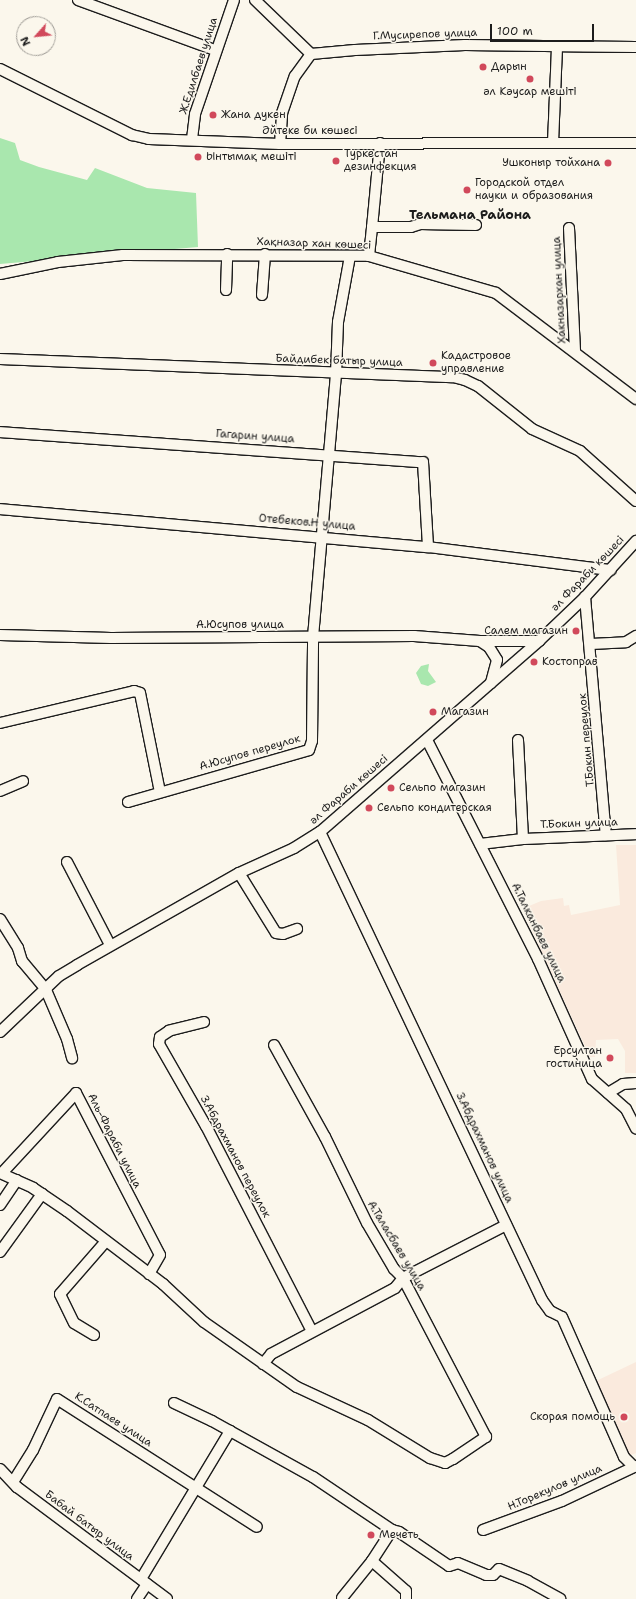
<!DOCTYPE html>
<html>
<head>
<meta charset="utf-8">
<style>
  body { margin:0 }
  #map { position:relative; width:636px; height:1599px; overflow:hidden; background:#fbf7ec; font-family:"Shantell Sans",sans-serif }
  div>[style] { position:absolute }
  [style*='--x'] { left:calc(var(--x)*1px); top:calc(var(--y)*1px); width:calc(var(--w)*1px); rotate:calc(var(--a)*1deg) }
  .built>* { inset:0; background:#faeadd }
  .green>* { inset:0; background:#a9e7ae }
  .roads { filter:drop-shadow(1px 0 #1c1c1c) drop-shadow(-1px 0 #1c1c1c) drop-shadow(0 1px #1c1c1c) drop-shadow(0 -1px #1c1c1c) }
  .minor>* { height:10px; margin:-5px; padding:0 5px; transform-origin:5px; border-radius:5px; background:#fbf7ec }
  .dots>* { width:11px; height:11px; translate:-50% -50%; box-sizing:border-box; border:2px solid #fbf7ec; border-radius:50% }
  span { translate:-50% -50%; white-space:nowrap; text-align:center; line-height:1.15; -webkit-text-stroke:3px #fbf7ec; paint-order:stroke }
  .street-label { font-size:11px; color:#1c1c1c }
  .poi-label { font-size:11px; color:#1c1c1c }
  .left { translate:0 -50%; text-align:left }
  .right { translate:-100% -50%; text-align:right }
  .quarter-label { font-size:13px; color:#1c1c1c; font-weight:700 }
  .north { position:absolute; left:16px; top:16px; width:40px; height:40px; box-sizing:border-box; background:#fbf7ec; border:1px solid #a29f99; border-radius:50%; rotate:243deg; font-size:11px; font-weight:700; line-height:16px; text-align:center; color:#1c1c1c }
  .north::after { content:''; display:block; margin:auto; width:14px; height:18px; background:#d1495b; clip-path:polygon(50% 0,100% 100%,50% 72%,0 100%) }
  .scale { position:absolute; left:490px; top:24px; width:104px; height:18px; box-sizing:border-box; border:2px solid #1c1c1c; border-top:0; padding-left:5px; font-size:12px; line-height:14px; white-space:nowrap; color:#1c1c1c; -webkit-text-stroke:3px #fbf7ec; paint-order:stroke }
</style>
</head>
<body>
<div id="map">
  <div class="built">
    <i style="clip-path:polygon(616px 845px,636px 845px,636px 1073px,625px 1073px,625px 1051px,618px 1039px,596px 1040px,595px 1057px,590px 1057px,522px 909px,541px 901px,563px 898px,564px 906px,569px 905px,571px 915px,620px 905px)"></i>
    <i style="clip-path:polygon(636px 1362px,636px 1453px,629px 1456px,596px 1381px)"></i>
  </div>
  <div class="green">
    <i style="clip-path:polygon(0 138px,15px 143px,20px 160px,39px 167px,87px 180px,95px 168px,147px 188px,196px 193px,198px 247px,0 264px)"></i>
    <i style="clip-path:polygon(429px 664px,428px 671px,436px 682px,428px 686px,421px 684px,416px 673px,421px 666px)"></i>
  </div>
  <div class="roads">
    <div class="minor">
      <i style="--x:78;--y:0;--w:146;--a:20.1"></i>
      <i style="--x:255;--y:0;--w:78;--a:44"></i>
      <i style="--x:311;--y:54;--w:44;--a:-5.2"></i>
      <i style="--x:355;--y:50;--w:110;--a:-2.6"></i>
      <i style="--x:465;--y:45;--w:171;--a:0.7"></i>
      <i style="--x:0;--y:69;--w:148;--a:26.6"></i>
      <i style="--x:132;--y:135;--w:17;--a:13"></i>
      <i style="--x:149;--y:139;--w:131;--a:2.2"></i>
      <i style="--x:280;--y:144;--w:356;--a:-0.2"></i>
      <i style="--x:192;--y:139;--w:25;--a:-83"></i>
      <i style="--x:195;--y:114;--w:120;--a:-71.1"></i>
      <i style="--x:380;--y:143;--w:84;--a:95.4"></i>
      <i style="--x:372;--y:227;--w:39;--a:0"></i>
      <i style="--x:411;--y:227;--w:9;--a:-18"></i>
      <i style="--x:420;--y:224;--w:56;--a:1"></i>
      <i style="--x:553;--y:143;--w:96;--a:-87.6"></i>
      <i style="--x:280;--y:144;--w:31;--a:-86"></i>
      <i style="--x:282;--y:113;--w:39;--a:-71"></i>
      <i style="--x:295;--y:76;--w:27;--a:-54"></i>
      <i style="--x:569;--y:228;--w:123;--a:87.2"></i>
      <i style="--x:369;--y:256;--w:29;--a:-84"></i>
      <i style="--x:0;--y:274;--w:59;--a:-11.7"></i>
      <i style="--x:58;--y:262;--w:65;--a:-6.1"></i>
      <i style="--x:123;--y:255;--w:246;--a:0.2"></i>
      <i style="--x:369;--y:256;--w:132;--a:16.2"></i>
      <i style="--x:496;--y:293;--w:176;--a:37.1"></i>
      <i style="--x:226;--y:290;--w:36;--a:-88"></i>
      <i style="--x:262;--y:295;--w:41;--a:-85.8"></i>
      <i style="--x:0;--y:359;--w:453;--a:2.3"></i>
      <i style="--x:453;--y:377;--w:12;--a:14"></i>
      <i style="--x:465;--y:380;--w:14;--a:25"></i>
      <i style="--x:478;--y:386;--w:69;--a:38.5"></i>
      <i style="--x:532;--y:429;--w:53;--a:24.6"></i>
      <i style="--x:580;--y:451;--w:75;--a:41.8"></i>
      <i style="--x:0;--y:432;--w:424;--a:4.1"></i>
      <i style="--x:423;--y:462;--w:85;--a:86.6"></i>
      <i style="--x:0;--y:509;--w:430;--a:5.1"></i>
      <i style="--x:428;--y:547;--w:184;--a:7.2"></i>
      <i style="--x:585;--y:597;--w:239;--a:85"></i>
      <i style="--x:0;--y:635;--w:111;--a:1.5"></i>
      <i style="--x:111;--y:638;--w:303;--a:-0.4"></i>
      <i style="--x:414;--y:636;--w:66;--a:4.3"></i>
      <i style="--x:480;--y:641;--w:59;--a:0"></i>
      <i style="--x:480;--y:641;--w:11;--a:34"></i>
      <i style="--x:489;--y:647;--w:15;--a:58"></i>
      <i style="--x:497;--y:660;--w:24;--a:105"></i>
      <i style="--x:591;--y:644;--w:35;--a:-3"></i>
      <i style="--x:626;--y:642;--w:12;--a:-31"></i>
      <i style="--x:0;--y:723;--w:138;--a:-13.4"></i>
      <i style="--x:134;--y:691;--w:6;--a:18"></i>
      <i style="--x:140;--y:693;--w:101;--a:78.6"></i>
      <i style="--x:427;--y:740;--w:246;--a:63.1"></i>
      <i style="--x:538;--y:959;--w:132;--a:65.8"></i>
      <i style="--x:592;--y:1079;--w:45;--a:41.4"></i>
      <i style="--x:626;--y:1109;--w:22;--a:63"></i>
      <i style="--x:518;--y:740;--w:99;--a:87.1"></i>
      <i style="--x:0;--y:791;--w:25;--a:-23"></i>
      <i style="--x:128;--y:802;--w:188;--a:-16"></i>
      <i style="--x:309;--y:750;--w:9;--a:-72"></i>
      <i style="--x:312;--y:741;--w:104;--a:-89.4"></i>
      <i style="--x:313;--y:637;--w:264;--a:-85"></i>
      <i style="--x:336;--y:374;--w:52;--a:-87.8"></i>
      <i style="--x:338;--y:322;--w:67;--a:-79.7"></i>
      <i style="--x:320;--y:832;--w:518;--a:64.62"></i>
      <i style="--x:542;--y:1300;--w:14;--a:54"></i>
      <i style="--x:550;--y:1311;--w:13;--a:27"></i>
      <i style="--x:562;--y:1317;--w:153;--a:66.1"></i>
      <i style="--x:624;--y:1457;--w:14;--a:45"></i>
      <i style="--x:480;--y:844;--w:43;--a:-6.6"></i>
      <i style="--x:523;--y:839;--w:113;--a:-2.5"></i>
      <i style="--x:67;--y:862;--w:93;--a:62.6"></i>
      <i style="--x:239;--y:873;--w:70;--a:58.3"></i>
      <i style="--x:276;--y:933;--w:7;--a:8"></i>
      <i style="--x:283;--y:934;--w:15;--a:-20"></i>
      <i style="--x:0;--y:919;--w:34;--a:58"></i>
      <i style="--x:18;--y:948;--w:14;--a:73"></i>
      <i style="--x:22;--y:961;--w:38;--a:50"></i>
      <i style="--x:46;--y:990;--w:53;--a:66.8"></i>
      <i style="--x:67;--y:1039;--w:20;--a:75"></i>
      <i style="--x:204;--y:1022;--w:36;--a:166"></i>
      <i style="--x:169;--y:1031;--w:11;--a:146"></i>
      <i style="--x:160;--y:1037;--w:7;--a:98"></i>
      <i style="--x:159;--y:1044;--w:95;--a:60.2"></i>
      <i style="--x:206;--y:1126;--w:231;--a:62.7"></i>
      <i style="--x:0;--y:1032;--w:81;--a:-43.5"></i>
      <i style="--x:59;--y:976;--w:21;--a:-31"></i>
      <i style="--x:77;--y:965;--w:186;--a:-29.6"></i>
      <i style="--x:239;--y:873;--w:60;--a:-24.4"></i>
      <i style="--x:294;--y:848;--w:31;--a:-32"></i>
      <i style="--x:320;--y:832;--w:291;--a:-41.1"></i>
      <i style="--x:539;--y:641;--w:64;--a:-43.7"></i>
      <i style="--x:585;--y:597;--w:76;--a:-47.7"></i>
      <i style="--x:608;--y:1093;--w:17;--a:-31"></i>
      <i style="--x:623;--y:1084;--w:13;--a:-4"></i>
      <i style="--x:0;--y:1173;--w:36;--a:24"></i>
      <i style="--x:33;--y:1188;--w:41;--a:34.1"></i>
      <i style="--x:67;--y:1211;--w:121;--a:37.2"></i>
      <i style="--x:163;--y:1284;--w:56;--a:42.8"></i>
      <i style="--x:204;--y:1322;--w:113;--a:35"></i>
      <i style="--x:297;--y:1387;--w:78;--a:24.9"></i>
      <i style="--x:368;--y:1420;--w:73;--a:31.5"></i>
      <i style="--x:430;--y:1458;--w:16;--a:18"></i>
      <i style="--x:445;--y:1463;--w:9;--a:-27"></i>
      <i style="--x:453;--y:1459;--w:40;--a:-34"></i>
      <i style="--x:486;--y:1437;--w:179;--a:-117.6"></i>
      <i style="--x:403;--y:1278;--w:13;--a:-135"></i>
      <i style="--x:394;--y:1269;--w:53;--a:-120.4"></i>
      <i style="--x:367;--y:1223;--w:96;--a:-116"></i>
      <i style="--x:325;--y:1137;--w:105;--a:-119"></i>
      <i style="--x:2;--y:1173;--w:109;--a:-47.2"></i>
      <i style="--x:76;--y:1093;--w:182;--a:62.6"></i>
      <i style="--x:160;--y:1255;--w:22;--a:120"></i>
      <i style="--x:0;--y:1205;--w:30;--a:-56"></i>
      <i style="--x:0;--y:1252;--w:72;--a:-54.1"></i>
      <i style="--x:94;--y:1335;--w:23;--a:-149"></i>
      <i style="--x:74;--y:1323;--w:32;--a:-116"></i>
      <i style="--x:60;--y:1294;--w:70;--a:-49"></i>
      <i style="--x:263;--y:1364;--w:13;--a:-51"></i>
      <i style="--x:271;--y:1354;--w:140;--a:-28"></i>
      <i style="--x:395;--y:1288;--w:13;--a:-51"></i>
      <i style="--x:403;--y:1278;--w:116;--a:-27.2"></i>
      <i style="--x:174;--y:1403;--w:42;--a:25.3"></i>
      <i style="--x:212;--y:1421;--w:115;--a:29"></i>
      <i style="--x:313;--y:1477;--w:95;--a:33.9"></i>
      <i style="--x:392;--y:1530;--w:37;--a:123"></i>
      <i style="--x:372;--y:1561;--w:45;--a:41.4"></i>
      <i style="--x:406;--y:1591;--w:8;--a:90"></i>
      <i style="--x:0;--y:1469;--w:25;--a:47"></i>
      <i style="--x:17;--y:1487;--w:187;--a:36.7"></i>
      <i style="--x:13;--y:1482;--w:38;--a:-58"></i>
      <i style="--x:33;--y:1450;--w:56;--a:-64.8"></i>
      <i style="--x:57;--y:1399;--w:237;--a:32.6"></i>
      <i style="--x:392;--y:1530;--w:7;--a:16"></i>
      <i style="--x:399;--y:1532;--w:60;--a:34.2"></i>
      <i style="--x:449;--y:1566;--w:9;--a:-18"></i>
      <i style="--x:458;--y:1563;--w:30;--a:23"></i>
      <i style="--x:486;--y:1575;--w:7;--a:0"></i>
      <i style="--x:493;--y:1575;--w:8;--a:-45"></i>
      <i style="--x:499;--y:1569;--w:31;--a:22"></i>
      <i style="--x:528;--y:1581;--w:37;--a:29"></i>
      <i style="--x:483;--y:1530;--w:84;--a:-20.2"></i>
      <i style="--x:562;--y:1501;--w:82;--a:-25.3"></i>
      <i style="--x:141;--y:1579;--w:173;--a:-59"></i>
      <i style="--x:342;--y:1598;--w:48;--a:-51"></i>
      <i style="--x:137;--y:1599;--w:18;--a:-56"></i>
    </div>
  </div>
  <div class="dots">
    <i style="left:483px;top:67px;background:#d1495b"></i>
    <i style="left:530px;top:79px;background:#d1495b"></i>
    <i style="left:213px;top:115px;background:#d1495b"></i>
    <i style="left:198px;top:157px;background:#d1495b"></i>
    <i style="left:336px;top:161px;background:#d1495b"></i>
    <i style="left:608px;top:163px;background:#d1495b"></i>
    <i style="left:467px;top:190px;background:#d1495b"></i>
    <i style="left:433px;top:363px;background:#d1495b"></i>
    <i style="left:576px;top:631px;background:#d1495b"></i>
    <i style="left:534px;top:662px;background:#d1495b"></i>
    <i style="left:433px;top:712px;background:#d1495b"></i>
    <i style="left:391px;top:788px;background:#d1495b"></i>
    <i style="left:369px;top:808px;background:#d1495b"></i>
    <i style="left:610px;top:1058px;background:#d1495b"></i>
    <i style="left:624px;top:1417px;background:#d1495b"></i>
    <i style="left:371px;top:1535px;background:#d1495b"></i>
  </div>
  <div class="street-label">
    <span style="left:425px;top:35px;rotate:-2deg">Г.Мусирепов улица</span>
    <span style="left:199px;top:66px;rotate:-72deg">Ж.Едилбаев улица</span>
    <span style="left:310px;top:131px">Әйтеке би көшесі</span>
    <span style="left:314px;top:244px;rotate:2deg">Хақназар хан көшесі</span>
    <span style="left:560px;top:290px;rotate:-93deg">Хакназархан улица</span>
    <span style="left:339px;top:361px;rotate:2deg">Байдибек батыр улица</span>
    <span style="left:255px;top:437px;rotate:4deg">Гагарин улица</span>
    <span style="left:307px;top:523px;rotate:5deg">Отебеков.Н улица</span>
    <span style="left:588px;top:574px;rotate:-46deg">әл Фараби көшесі</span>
    <span style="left:240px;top:625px">А.Юсупов улица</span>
    <span style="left:587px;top:740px;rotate:-95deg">Т.Бокин переулок</span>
    <span style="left:250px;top:753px;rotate:-16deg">А.Юсупов переулок</span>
    <span style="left:349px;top:790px;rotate:-41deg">әл Фараби көшесі</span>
    <span style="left:579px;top:824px;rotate:-2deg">Т.Бокин улица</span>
    <span style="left:538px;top:933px;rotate:64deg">А.Талканбаев улица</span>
    <span style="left:114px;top:1141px;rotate:63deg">Аль-Фараби улица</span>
    <span style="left:484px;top:1148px;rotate:65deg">З.Абдрахманов улица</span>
    <span style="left:235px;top:1157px;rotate:62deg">З.Абдрахманов переулок</span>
    <span style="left:396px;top:1246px;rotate:59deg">А.Таласбаев улица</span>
    <span style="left:113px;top:1420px;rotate:33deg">К.Сатпаев улица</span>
    <span style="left:555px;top:1488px;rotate:-23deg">Н.Торекулов улица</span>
    <span style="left:89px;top:1526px;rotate:37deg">Бабай батыр улица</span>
  </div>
  <div class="poi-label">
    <span class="left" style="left:491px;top:67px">Дарын</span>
    <span style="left:530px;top:92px">әл Кәусар мешіті</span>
    <span class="left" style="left:221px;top:115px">Жана дукен</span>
    <span class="left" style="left:344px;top:161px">Туркестан<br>дезинфекция</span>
    <span class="left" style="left:206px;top:157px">Ынтымақ мешіті</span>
    <span class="right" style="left:600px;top:163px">Ушконыр тойхана</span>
    <span class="left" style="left:475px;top:190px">Городской отдел<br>науки и образования</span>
    <span class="left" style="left:441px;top:363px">Кадастровое<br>управление</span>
    <span class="right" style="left:568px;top:631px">Салем магазин</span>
    <span class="left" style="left:542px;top:662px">Костоправ</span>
    <span class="left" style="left:441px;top:712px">Магазин</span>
    <span class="left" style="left:399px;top:788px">Сельпо магазин</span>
    <span class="left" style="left:377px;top:808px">Сельпо кондитерская</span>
    <span class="right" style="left:602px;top:1058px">Ерсултан<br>гостиница</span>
    <span class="right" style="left:615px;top:1417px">Скорая помощь</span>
    <span class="left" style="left:379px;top:1535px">Мечеть</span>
  </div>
  <div class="quarter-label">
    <span style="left:470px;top:215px">Тельмана Района</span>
  </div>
  <div class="north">N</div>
  <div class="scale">100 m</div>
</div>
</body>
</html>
